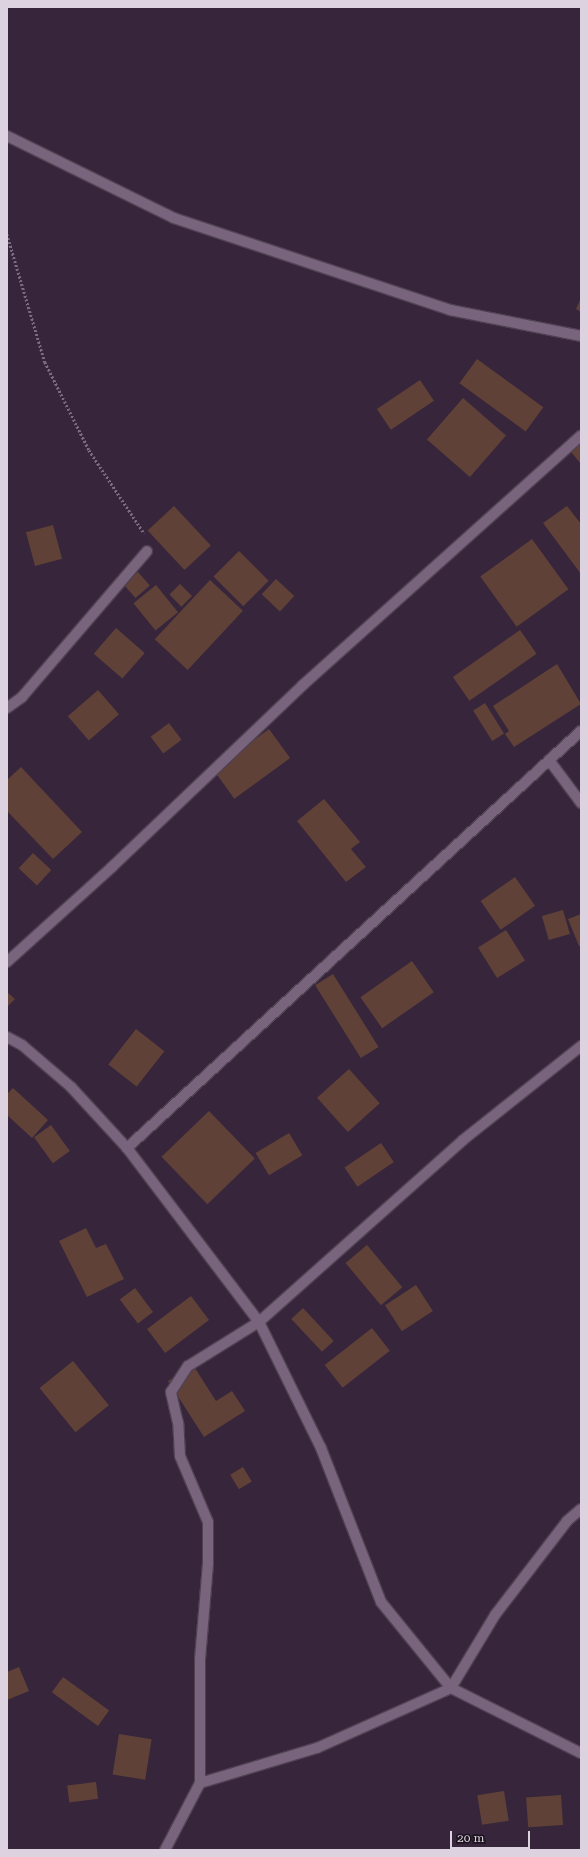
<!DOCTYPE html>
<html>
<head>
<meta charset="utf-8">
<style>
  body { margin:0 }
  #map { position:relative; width:588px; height:1857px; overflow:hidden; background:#37253b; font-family:"Roboto Serif",serif }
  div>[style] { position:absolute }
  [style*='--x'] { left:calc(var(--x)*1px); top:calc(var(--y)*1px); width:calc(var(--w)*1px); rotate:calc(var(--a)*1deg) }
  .building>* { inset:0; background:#5f4137; transform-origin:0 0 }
  .path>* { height:2.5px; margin-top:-1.25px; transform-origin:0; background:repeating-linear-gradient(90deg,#7b6c7f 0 2px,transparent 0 4px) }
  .roads { filter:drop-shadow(1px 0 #504153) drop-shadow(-1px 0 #504153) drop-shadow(0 1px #504153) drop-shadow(0 -1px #504153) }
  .street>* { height:10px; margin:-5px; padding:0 5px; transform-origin:5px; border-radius:5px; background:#78647d }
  span { translate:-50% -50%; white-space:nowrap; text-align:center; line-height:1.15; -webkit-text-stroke:3px #1a121c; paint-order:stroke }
  .frame { position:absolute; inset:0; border:8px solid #ddd2e0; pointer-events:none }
  .scale { position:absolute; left:450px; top:1831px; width:80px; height:18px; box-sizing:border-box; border:2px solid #ddd2e0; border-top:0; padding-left:5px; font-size:12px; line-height:14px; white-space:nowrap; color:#ddd2e0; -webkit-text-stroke:3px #1a121c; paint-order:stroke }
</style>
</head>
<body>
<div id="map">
  <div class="building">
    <i style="clip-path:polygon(581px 298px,581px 312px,576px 309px)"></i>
    <i style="left:477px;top:359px;width:82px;height:30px;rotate:36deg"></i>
    <i style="left:420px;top:380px;width:25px;height:52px;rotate:56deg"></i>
    <i style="left:463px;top:398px;width:57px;height:55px;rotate:41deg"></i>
    <i style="clip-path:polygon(581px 443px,581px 464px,571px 452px)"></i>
    <i style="left:174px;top:506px;width:54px;height:36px;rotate:47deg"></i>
    <i style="clip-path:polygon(567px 506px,581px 524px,581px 574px,543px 523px)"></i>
    <i style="left:53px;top:525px;width:35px;height:28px;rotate:75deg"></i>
    <i style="left:532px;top:539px;width:62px;height:64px;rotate:54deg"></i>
    <i style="left:239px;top:551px;width:42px;height:36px;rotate:45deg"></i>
    <i style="left:138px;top:572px;width:18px;height:19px;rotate:49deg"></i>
    <i style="left:276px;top:579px;width:25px;height:21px;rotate:43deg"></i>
    <i style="left:210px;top:580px;width:45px;height:81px;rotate:43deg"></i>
    <i style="left:180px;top:584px;width:17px;height:15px;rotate:45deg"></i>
    <i style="left:156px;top:585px;width:35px;height:29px;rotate:51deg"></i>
    <i style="left:116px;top:628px;width:38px;height:34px;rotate:41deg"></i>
    <i style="left:520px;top:630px;width:29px;height:82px;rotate:55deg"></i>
    <i style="clip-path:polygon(557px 664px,581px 704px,514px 747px,505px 734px,509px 731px,493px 706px)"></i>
    <i style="left:98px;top:690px;width:32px;height:40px;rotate:49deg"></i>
    <i style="left:485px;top:703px;width:36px;height:14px;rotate:58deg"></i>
    <i style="left:169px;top:723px;width:21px;height:23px;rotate:53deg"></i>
    <i style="left:269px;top:729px;width:36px;height:69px;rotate:54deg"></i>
    <i style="clip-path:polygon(21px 767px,82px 832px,53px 859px,7px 811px,7px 780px)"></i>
    <i style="clip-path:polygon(324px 799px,360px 842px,351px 849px,366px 867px,346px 882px,297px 821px)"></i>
    <i style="left:33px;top:853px;width:25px;height:21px;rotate:43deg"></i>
    <i style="left:515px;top:877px;width:35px;height:42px;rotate:55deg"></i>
    <i style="left:563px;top:910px;width:25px;height:22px;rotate:74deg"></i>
    <i style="clip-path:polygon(581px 914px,581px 946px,579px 946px,568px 919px)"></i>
    <i style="left:506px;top:930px;width:36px;height:33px;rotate:58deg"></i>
    <i style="left:412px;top:961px;width:38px;height:63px;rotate:55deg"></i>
    <i style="left:333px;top:974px;width:86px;height:21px;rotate:58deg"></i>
    <i style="clip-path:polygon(7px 992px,15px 999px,7px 1007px)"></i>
    <i style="left:136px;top:1029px;width:36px;height:45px;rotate:38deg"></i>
    <i style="left:349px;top:1069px;width:46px;height:43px;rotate:48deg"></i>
    <i style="clip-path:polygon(13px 1088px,48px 1120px,32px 1138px,7px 1115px,7px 1094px)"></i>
    <i style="left:209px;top:1111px;width:66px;height:66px;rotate:46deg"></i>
    <i style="left:51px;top:1125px;width:32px;height:21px;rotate:54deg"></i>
    <i style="left:289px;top:1133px;width:26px;height:39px;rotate:59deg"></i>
    <i style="left:381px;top:1143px;width:23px;height:44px;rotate:56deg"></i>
    <i style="clip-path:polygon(86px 1228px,96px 1248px,106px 1244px,124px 1279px,87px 1297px,59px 1241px)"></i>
    <i style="left:367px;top:1245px;width:55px;height:28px;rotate:50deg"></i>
    <i style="left:416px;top:1285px;width:31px;height:37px;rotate:57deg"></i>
    <i style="left:135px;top:1288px;width:30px;height:19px;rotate:53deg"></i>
    <i style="left:191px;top:1296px;width:30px;height:55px;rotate:53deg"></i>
    <i style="left:303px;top:1308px;width:45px;height:16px;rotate:47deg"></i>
    <i style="left:372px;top:1328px;width:29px;height:60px;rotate:52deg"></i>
    <i style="left:73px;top:1361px;width:57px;height:43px;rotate:51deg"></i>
    <i style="clip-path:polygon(193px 1365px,216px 1401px,232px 1391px,245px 1411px,204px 1437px,168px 1381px)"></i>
    <i style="left:243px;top:1467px;width:17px;height:15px;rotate:59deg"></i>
    <i style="clip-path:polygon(19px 1667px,29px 1691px,7px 1700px,7px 1672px)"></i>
    <i style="left:63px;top:1677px;width:57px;height:19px;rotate:36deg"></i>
    <i style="left:119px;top:1734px;width:33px;height:41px;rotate:9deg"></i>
    <i style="left:96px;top:1782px;width:17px;height:29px;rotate:83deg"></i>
    <i style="left:504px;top:1791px;width:30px;height:27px;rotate:81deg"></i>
    <i style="left:561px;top:1795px;width:30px;height:35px;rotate:86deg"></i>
  </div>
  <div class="path">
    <i style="--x:7;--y:234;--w:134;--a:73.5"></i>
    <i style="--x:45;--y:362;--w:98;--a:63.4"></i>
    <i style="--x:89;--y:450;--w:100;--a:56.5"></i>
  </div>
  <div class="roads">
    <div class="street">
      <i style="--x:7;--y:136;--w:186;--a:26.2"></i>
      <i style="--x:174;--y:218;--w:291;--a:18.4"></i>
      <i style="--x:450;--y:310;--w:134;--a:11.2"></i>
      <i style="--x:7;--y:708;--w:19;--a:-36"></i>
      <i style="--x:22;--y:697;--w:192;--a:-49.4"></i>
      <i style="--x:549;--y:760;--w:54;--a:53.3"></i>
      <i style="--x:7;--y:962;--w:142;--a:-42.1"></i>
      <i style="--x:112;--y:867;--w:264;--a:-43.6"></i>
      <i style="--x:303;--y:685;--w:373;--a:-41.9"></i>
      <i style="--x:7;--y:1037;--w:17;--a:28"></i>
      <i style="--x:22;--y:1045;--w:65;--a:40.6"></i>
      <i style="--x:71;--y:1087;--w:83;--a:47.4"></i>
      <i style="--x:127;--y:1148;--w:218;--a:52.8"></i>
      <i style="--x:259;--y:1322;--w:140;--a:63.8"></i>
      <i style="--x:321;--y:1448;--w:165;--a:68.7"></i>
      <i style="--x:381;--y:1602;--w:111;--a:50.9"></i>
      <i style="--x:451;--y:1688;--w:85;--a:-58.9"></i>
      <i style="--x:495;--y:1615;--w:118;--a:-52.5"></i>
      <i style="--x:567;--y:1521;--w:18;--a:-41"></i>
      <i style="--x:127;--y:1148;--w:616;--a:-42.57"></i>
      <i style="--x:200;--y:1783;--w:124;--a:-90"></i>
      <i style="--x:200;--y:1659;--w:96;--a:-85.2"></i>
      <i style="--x:208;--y:1563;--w:41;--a:-90"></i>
      <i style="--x:208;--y:1522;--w:72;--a:-113"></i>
      <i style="--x:180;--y:1456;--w:33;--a:-93"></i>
      <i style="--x:178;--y:1423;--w:32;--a:-103"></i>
      <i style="--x:171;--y:1392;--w:31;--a:-57"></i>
      <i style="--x:188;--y:1366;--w:84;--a:-31.8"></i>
      <i style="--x:259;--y:1322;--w:273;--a:-41.7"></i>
      <i style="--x:463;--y:1140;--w:151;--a:-38.5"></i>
      <i style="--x:165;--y:1850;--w:76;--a:-62.4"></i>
      <i style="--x:200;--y:1783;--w:122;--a:-16.7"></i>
      <i style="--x:317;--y:1748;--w:147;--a:-24.1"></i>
      <i style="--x:451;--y:1688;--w:145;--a:26.6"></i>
    </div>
  </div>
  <div class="frame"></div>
  <div class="scale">20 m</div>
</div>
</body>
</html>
